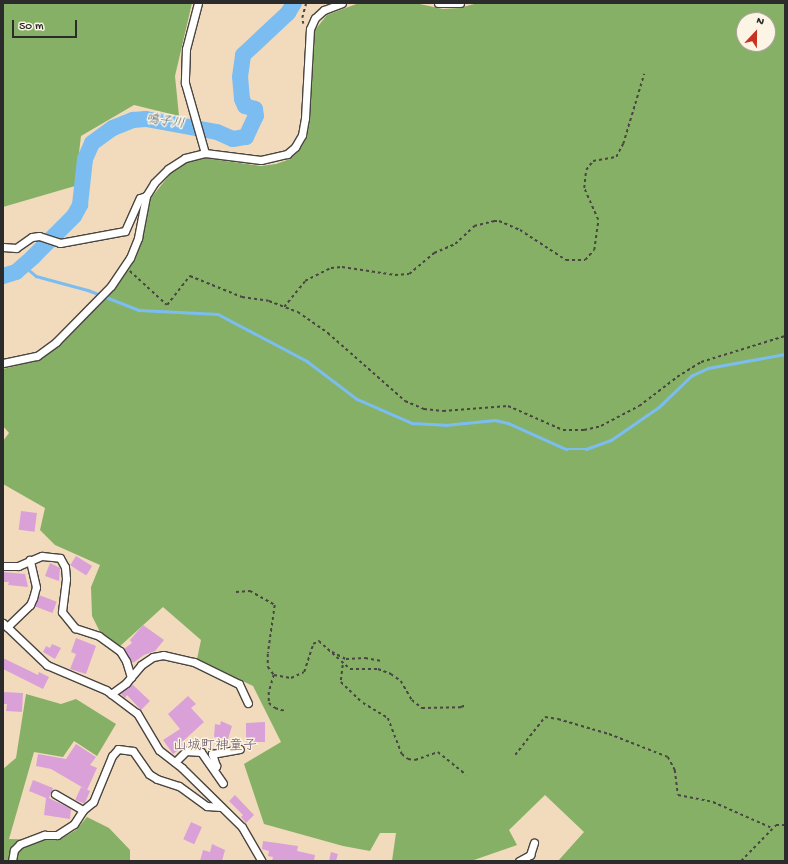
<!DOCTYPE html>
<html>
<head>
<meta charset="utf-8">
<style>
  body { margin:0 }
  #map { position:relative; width:788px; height:864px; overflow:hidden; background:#f2dbbc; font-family:"Gochi Hand","Klee One",sans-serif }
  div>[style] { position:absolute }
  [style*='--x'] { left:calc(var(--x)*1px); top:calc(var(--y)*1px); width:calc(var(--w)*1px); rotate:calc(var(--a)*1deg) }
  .forest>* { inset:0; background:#86b066 }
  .stream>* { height:2.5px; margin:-1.25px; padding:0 1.25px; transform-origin:1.25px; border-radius:1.25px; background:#7cbdf1 }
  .river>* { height:16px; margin:-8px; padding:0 8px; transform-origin:8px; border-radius:8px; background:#7cbdf1 }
  .building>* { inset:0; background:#d9a1d8; transform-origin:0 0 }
  .path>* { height:1.5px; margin-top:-0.75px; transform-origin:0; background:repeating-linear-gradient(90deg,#494541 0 3px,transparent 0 6px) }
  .roads { filter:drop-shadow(1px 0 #494541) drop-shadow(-1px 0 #494541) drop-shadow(0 1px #494541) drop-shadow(0 -1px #494541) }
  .street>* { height:7px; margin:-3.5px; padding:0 3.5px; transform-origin:3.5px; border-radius:3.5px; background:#fff }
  span { translate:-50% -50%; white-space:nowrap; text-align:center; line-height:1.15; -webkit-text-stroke:3px #fcf5e5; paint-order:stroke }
  .water-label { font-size:13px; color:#435766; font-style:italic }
  .quarter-label { font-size:14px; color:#685468 }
  .frame { position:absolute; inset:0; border:4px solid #2b2b2b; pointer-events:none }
  .north { position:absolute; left:736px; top:12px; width:40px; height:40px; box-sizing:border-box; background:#fcf5e5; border:1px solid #a8a49b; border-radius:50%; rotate:22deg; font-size:11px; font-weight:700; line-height:16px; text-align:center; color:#2b2b2b }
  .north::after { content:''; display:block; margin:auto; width:14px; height:18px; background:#c8321e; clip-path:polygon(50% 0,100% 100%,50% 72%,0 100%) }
  .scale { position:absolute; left:12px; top:20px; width:65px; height:18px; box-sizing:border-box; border:2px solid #2b2b2b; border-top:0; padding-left:5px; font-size:12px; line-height:14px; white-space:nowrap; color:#2b2b2b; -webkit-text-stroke:3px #fcf5e5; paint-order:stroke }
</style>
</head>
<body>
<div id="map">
  <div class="forest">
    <i style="clip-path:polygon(3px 3px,192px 3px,175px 76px,179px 116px,134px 105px,81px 136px,75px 186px,3px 207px)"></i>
    <i style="clip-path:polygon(evenodd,359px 3px,415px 3px,443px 9px,459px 8px,478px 3px,785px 3px,785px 861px,558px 861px,584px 832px,545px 795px,509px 830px,517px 845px,471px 861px,392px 861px,396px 833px,380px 833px,370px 851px,343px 846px,264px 824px,244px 764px,281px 742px,253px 686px,197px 659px,201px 640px,163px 607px,118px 648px,100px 632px,92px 616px,91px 587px,100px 565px,55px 545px,40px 530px,45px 508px,3px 484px,3px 441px,9px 433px,3px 426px,3px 369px,39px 360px,59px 346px,115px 289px,135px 260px,143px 239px,151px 198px,171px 173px,187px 162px,205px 158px,261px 166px,276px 164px,290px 159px,299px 151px,307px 137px,310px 119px,315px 30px,327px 15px,359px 3px,744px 20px,768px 20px,768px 44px,744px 44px,744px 20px)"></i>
    <i style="clip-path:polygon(26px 694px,61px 704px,76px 699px,116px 724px,97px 756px,74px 741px,63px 757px,34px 752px,9px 839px,59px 840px,76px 830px,87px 817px,109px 828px,130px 850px,130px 861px,3px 861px,3px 769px,16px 758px)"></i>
  </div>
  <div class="stream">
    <i style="--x:23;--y:265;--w:17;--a:40"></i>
    <i style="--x:36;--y:276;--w:54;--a:15.1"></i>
    <i style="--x:88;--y:290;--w:55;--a:21.4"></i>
    <i style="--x:139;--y:310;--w:79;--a:2.9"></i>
    <i style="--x:218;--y:314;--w:101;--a:27.8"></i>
    <i style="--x:307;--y:361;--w:63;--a:37.2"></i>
    <i style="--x:357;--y:399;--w:60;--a:23.6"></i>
    <i style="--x:412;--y:423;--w:33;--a:3"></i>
    <i style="--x:445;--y:425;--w:50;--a:-5.7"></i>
    <i style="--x:495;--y:420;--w:13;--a:13"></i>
    <i style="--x:508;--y:423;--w:64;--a:24.1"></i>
    <i style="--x:566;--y:449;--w:20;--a:0"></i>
    <i style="--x:586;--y:449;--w:27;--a:-20"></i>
    <i style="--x:611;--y:440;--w:58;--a:-34.5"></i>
    <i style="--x:659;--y:407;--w:45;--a:-44.1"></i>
    <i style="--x:691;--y:376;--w:19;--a:-25"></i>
    <i style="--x:708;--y:368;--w:78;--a:-10.3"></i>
  </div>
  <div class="river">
    <i style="--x:3;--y:276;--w:14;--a:-17"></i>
    <i style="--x:16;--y:272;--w:23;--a:-41"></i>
    <i style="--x:33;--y:257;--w:58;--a:-45"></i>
    <i style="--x:74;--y:216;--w:13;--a:-61"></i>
    <i style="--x:80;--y:205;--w:46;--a:-83.8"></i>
    <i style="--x:85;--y:159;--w:17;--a:-66"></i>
    <i style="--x:92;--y:143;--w:26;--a:-36"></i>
    <i style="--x:113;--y:128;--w:22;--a:-22"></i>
    <i style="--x:133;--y:120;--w:13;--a:-4"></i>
    <i style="--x:146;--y:119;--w:72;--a:10.4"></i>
    <i style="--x:217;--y:132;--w:17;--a:24"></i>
    <i style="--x:233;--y:139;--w:13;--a:-9"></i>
    <i style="--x:246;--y:137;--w:23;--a:-65"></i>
    <i style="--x:256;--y:116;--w:7;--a:-98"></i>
    <i style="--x:255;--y:109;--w:10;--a:-163"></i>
    <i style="--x:245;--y:106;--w:8;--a:-113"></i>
    <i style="--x:242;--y:99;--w:22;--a:-95"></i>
    <i style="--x:240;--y:77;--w:22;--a:-82"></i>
    <i style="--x:243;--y:55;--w:62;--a:-43"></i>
    <i style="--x:288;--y:13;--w:12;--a:-59"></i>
  </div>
  <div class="building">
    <i style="left:21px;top:511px;width:16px;height:19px;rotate:7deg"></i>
    <i style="left:76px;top:556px;width:19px;height:11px;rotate:32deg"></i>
    <i style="clip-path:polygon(50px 563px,60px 568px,59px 581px,45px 576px)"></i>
    <i style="clip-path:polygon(3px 572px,25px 574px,28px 587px,8px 585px,9px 582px,3px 582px)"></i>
    <i style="left:39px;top:595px;width:19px;height:12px;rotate:21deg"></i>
    <i style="clip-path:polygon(143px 625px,164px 640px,155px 651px,144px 655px,133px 663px,124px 649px,132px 643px,130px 640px)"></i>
    <i style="clip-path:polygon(76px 638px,96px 646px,86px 674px,70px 669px,76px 654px,71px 652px)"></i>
    <i style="clip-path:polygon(52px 644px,61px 648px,55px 659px,43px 652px,46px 646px,50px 648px)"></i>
    <i style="clip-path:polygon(3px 658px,38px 675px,39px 672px,49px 677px,43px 689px,3px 669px)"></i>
    <i style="clip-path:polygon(132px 684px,150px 701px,141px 710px,127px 695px,125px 698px,120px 693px)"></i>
    <i style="clip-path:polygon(3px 692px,23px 693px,22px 712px,6px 711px,7px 704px,3px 704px)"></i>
    <i style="clip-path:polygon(188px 696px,196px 704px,191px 708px,204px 722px,182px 742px,184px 746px,173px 754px,163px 740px,180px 729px,168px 714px)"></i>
    <i style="clip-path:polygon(221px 721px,232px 726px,228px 739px,214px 737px,215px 724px,220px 725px)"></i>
    <i style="clip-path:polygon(265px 722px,265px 742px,257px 742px,257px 746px,246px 746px,246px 723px)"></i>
    <i style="clip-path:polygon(76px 744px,96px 757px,90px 765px,97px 768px,87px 790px,51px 769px,36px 766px,38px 754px,66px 759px)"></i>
    <i style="clip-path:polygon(33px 780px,53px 788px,49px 798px,71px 809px,70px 819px,44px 815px,46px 798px,29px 791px)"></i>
    <i style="left:81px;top:787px;width:10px;height:14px;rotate:24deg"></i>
    <i style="clip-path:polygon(235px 795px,254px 815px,246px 823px,241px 817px,243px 815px,229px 801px)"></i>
    <i style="left:191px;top:822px;width:12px;height:19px;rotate:24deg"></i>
    <i style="clip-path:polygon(263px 841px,298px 846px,297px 851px,315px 855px,314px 861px,272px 861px,273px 857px,268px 856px,269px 851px,262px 849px)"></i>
    <i style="clip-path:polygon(212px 844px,225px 850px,222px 861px,200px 861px,203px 850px,210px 852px)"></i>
    <i style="clip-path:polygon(331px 852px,338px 854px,336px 861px,329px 861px)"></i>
  </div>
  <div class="path">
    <i style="--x:303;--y:24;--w:6;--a:-99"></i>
    <i style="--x:302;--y:18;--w:16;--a:-75"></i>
    <i style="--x:130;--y:271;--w:50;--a:42.6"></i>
    <i style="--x:167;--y:305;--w:37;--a:-52"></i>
    <i style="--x:190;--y:276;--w:56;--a:22"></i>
    <i style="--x:242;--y:297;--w:27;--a:8"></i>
    <i style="--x:269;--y:301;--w:31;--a:21"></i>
    <i style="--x:298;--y:312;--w:37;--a:35"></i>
    <i style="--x:328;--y:333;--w:103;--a:41.4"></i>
    <i style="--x:405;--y:401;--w:21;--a:23"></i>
    <i style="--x:424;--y:409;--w:19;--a:6"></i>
    <i style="--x:443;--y:411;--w:65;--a:-4.4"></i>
    <i style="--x:508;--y:406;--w:60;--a:23.6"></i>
    <i style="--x:563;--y:430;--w:21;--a:0"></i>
    <i style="--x:584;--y:430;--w:17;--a:-13"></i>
    <i style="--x:601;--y:426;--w:43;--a:-27.8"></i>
    <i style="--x:639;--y:406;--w:48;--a:-37.3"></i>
    <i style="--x:677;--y:377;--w:28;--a:-32"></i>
    <i style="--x:701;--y:362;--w:88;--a:-17.2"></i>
    <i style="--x:284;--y:307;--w:33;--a:-51"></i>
    <i style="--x:305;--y:281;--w:29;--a:-27"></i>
    <i style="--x:331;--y:268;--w:11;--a:-5"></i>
    <i style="--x:342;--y:267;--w:54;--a:8.6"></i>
    <i style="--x:395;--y:275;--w:14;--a:-4"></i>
    <i style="--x:409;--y:274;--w:33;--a:-40"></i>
    <i style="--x:434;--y:253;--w:23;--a:-23"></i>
    <i style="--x:455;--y:244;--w:26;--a:-43"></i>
    <i style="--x:474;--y:226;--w:21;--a:-14"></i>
    <i style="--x:494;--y:221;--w:5;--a:0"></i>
    <i style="--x:499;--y:221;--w:23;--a:23"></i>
    <i style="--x:520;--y:230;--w:55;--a:33.1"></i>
    <i style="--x:566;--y:260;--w:19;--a:0"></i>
    <i style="--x:585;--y:260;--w:13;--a:-48"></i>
    <i style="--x:594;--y:250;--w:30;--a:-82"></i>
    <i style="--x:598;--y:220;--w:35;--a:-114"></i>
    <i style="--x:584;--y:188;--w:18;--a:-84"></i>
    <i style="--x:586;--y:170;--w:11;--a:-52"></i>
    <i style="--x:593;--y:161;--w:23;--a:-10"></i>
    <i style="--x:616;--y:157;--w:15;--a:-62"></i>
    <i style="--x:623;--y:144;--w:73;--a:-73.3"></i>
    <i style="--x:236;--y:592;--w:14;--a:-4"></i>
    <i style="--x:250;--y:591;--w:29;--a:29"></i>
    <i style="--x:275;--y:605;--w:49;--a:98.1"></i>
    <i style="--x:268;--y:654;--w:13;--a:90"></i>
    <i style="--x:268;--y:667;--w:10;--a:53"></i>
    <i style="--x:274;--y:675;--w:18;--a:106"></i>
    <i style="--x:269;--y:692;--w:11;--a:90"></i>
    <i style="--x:269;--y:703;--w:8;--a:40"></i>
    <i style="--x:275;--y:708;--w:10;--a:17"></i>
    <i style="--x:332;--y:652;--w:16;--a:27"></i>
    <i style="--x:346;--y:659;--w:19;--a:-3"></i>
    <i style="--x:365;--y:658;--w:17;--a:10"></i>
    <i style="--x:343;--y:665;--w:17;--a:97"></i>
    <i style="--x:341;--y:682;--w:30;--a:44"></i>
    <i style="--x:363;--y:703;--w:29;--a:31"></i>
    <i style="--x:388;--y:718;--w:39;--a:69"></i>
    <i style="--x:402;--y:754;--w:8;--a:40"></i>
    <i style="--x:408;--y:759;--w:7;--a:8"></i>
    <i style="--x:415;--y:760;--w:24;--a:-19"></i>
    <i style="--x:438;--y:752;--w:36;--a:39"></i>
    <i style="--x:274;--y:675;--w:17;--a:10"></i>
    <i style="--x:291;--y:678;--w:14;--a:-25"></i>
    <i style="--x:304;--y:672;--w:29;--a:-72"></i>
    <i style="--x:313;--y:644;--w:7;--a:-27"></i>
    <i style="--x:319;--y:641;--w:42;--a:42.1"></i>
    <i style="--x:350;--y:669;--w:28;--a:0"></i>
    <i style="--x:378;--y:669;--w:14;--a:21"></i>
    <i style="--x:391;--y:674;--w:12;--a:35"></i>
    <i style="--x:401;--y:681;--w:22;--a:60"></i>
    <i style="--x:412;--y:700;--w:13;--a:39"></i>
    <i style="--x:422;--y:708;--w:39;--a:-1"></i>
    <i style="--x:461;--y:707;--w:5;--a:-22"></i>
    <i style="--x:515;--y:755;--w:48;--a:-51.7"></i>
    <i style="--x:545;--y:717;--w:13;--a:9"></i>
    <i style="--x:558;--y:719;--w:53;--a:16.4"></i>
    <i style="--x:609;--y:734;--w:63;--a:21.3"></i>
    <i style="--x:668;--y:757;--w:15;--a:62"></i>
    <i style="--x:675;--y:770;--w:25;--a:83"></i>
    <i style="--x:678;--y:795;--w:36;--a:11"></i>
    <i style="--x:713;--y:802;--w:64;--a:23.8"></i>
    <i style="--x:741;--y:861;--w:50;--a:-45.8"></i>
    <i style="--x:776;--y:825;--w:9;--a:0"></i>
  </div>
  <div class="roads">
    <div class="street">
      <i style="--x:198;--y:3;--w:48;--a:104.6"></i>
      <i style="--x:186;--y:49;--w:34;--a:92"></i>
      <i style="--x:185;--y:83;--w:73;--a:74.1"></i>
      <i style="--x:438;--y:3;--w:22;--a:0"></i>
      <i style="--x:3;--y:247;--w:13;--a:4"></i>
      <i style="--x:16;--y:248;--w:19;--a:-35"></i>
      <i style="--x:32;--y:237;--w:7;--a:-8"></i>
      <i style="--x:39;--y:236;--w:22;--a:18"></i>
      <i style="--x:60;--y:243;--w:66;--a:-10.5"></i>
      <i style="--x:125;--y:231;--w:36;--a:-66"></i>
      <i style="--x:140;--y:198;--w:6;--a:-18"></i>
      <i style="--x:3;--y:363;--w:35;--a:-12"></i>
      <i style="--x:37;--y:356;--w:24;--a:-36"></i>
      <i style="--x:56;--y:342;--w:78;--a:-45.5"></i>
      <i style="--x:111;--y:286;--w:34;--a:-56"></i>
      <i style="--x:130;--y:258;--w:22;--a:-68"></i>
      <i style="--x:138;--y:238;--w:43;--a:-79.2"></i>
      <i style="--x:146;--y:196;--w:15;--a:-58"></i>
      <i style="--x:154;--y:183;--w:20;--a:-45"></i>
      <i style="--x:168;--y:169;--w:20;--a:-33"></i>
      <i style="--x:185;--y:158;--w:21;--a:-14"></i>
      <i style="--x:205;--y:153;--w:56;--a:7.1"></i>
      <i style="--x:261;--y:160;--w:27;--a:-13"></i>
      <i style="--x:287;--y:154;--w:11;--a:-41"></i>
      <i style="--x:295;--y:147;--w:14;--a:-60"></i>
      <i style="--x:302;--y:135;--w:17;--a:-80"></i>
      <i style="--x:305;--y:118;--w:89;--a:-86.8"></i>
      <i style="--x:310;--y:29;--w:12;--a:-66"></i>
      <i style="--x:315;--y:18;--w:12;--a:-42"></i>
      <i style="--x:324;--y:10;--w:19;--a:-21"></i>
      <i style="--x:3;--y:566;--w:15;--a:0"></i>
      <i style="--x:18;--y:566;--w:26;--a:-23"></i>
      <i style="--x:42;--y:556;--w:18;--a:6"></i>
      <i style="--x:60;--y:558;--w:10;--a:61"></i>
      <i style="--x:65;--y:567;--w:12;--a:85"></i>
      <i style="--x:66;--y:579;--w:33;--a:97"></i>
      <i style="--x:62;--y:612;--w:21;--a:51"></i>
      <i style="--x:75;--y:628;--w:25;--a:18"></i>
      <i style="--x:99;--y:636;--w:26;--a:36"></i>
      <i style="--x:120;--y:651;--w:12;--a:59"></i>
      <i style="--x:126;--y:661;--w:17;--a:73"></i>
      <i style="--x:3;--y:623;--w:61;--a:43.7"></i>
      <i style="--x:47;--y:665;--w:64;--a:23"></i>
      <i style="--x:106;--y:690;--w:39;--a:37"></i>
      <i style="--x:137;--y:713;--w:43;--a:59.3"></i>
      <i style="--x:159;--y:750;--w:29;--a:38"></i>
      <i style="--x:182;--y:768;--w:84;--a:44.5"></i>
      <i style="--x:242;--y:827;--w:39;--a:60"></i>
      <i style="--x:7;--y:627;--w:32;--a:-44"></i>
      <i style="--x:30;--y:605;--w:8;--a:-67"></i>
      <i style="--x:33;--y:598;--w:11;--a:-75"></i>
      <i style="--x:36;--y:587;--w:28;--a:-103"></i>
      <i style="--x:111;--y:694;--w:19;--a:-36"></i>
      <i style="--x:126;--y:683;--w:23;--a:-50"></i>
      <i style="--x:141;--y:665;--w:14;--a:-34"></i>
      <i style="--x:153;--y:657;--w:10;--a:-11"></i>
      <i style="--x:163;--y:655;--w:32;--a:13"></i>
      <i style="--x:194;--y:662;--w:50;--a:26.1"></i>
      <i style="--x:239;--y:684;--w:21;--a:65"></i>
      <i style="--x:175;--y:762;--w:16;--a:-45"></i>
      <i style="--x:186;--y:751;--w:15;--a:4"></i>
      <i style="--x:201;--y:752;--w:38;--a:55"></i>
      <i style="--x:214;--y:769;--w:4;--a:-56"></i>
      <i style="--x:216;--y:766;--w:13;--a:-108"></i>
      <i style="--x:212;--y:754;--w:28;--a:-10"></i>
      <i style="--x:55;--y:794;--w:32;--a:30"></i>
      <i style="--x:12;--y:861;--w:11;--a:-80"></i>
      <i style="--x:14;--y:850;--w:8;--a:-45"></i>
      <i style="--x:20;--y:844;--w:26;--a:-21"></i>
      <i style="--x:44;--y:835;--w:13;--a:0"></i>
      <i style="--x:57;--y:835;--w:20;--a:-33"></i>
      <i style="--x:74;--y:824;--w:17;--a:-57"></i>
      <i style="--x:83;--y:810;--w:13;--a:-39"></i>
      <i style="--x:93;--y:802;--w:50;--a:-67.6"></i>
      <i style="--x:112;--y:756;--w:9;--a:-49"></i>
      <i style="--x:118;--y:749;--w:15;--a:8"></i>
      <i style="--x:133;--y:751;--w:28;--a:55"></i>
      <i style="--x:149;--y:774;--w:9;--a:32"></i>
      <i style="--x:157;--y:779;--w:23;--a:18"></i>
      <i style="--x:179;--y:786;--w:34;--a:36"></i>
      <i style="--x:207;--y:806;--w:14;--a:4"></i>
      <i style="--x:519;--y:861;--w:13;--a:-29"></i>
      <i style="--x:530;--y:855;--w:13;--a:-72"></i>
    </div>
  </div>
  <div class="water-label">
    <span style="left:165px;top:123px;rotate:8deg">鳴子川</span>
  </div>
  <div class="quarter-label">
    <span style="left:215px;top:747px">山城町神童子</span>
  </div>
  <div class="frame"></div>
  <div class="north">N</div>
  <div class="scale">50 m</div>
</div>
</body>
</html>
